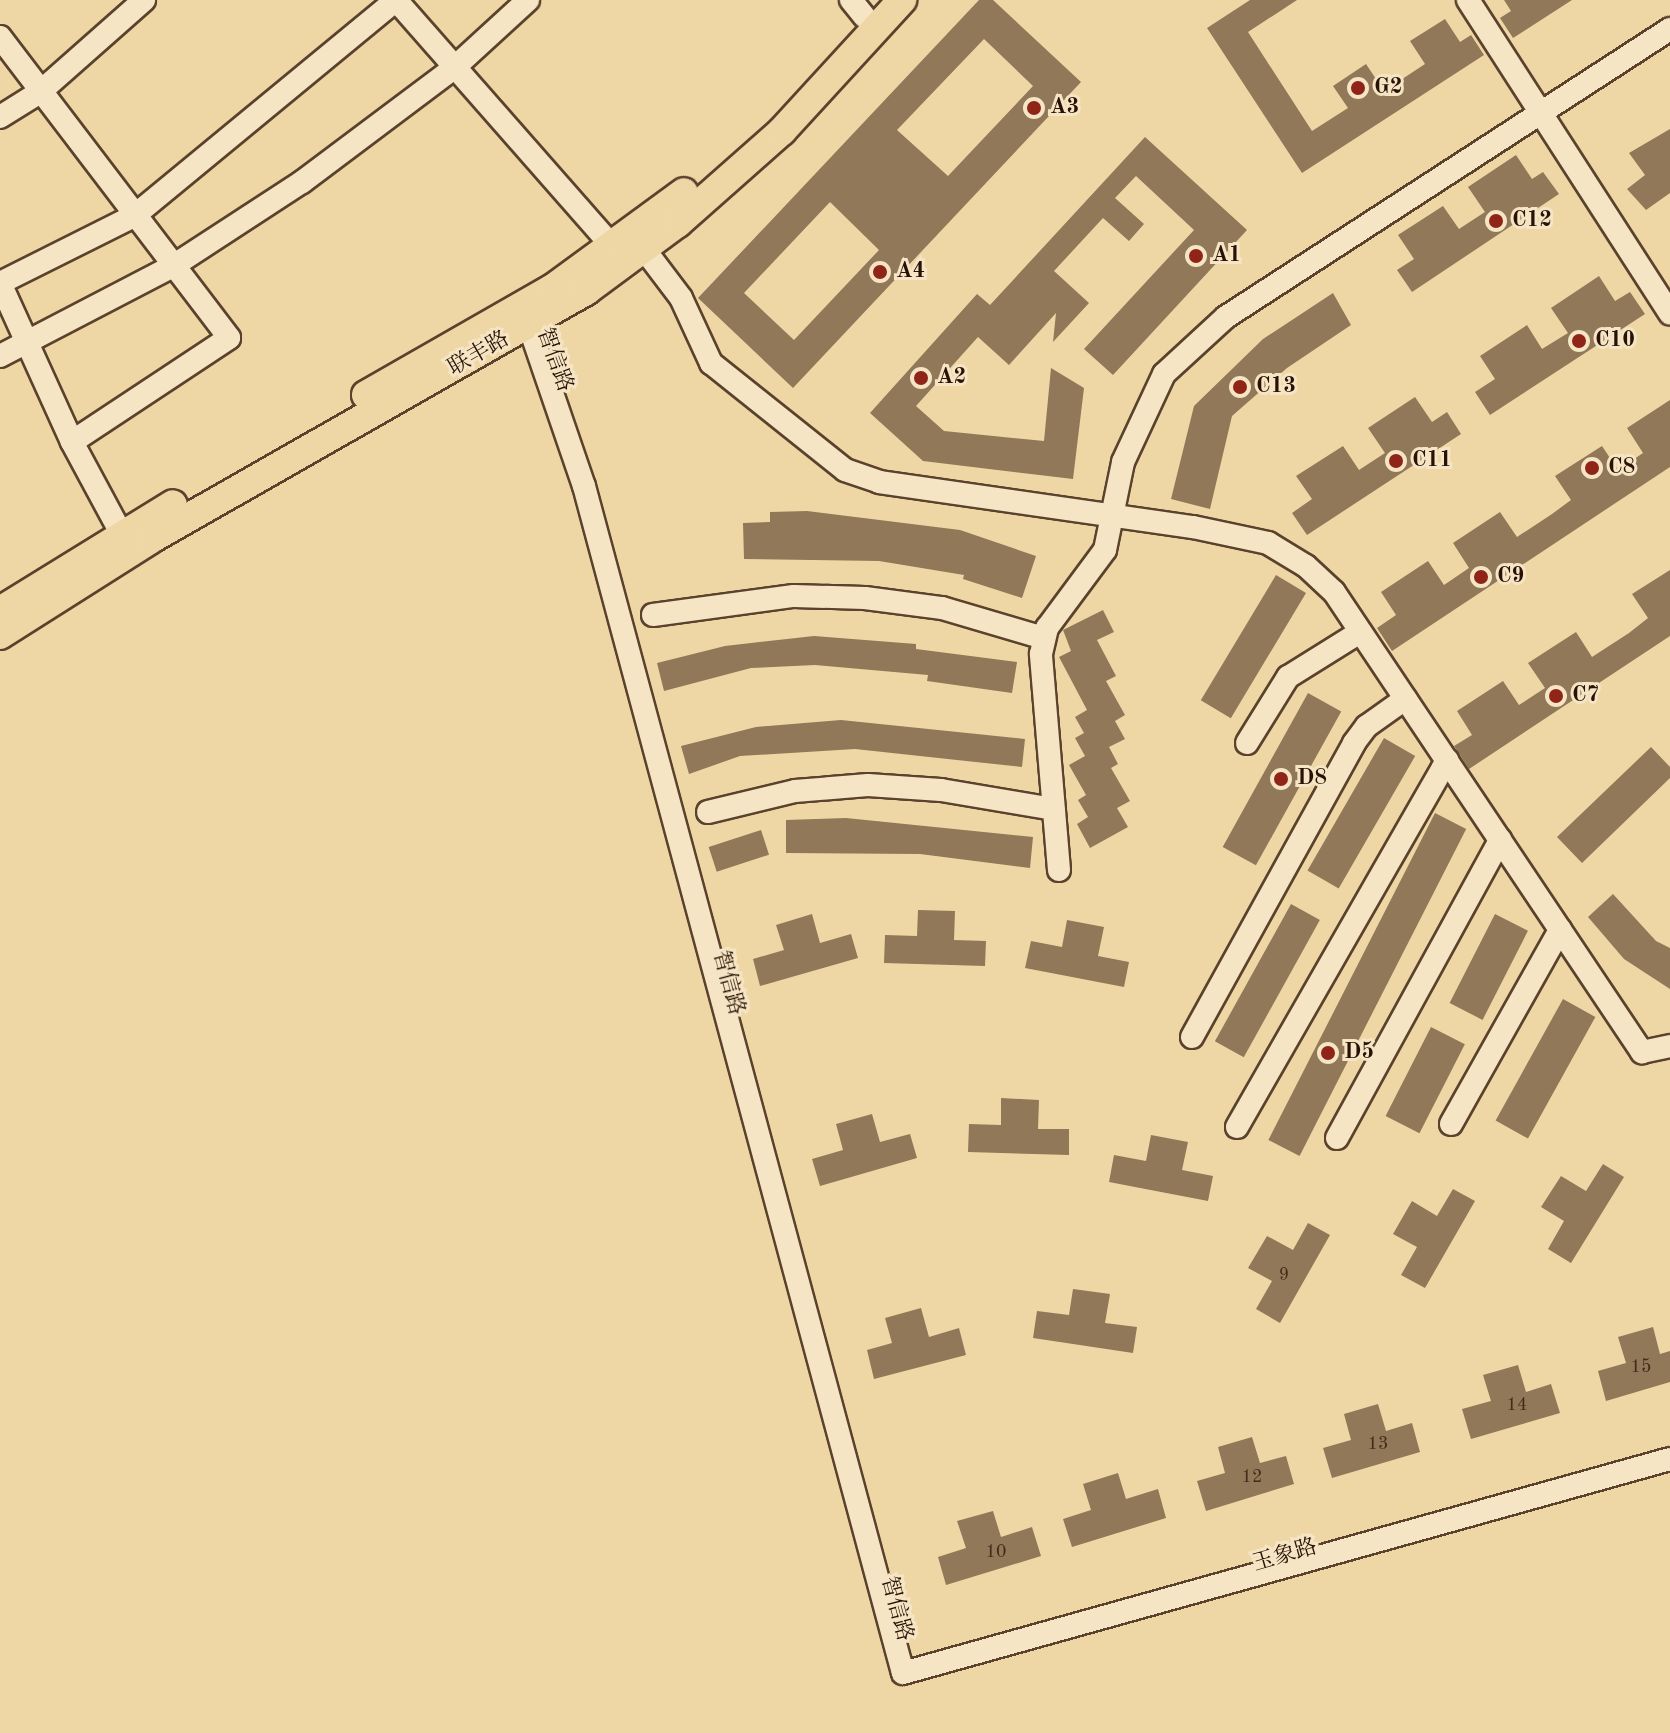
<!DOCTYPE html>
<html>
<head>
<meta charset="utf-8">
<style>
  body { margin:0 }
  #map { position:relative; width:1670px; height:1733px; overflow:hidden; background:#efd7a5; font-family:"Old Standard TT","Noto Serif SC",serif }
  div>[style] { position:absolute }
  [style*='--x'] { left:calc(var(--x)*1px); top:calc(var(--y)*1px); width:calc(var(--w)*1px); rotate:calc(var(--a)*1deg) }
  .building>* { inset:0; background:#907858; transform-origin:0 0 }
  .roads { filter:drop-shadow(2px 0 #5a422d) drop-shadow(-2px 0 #5a422d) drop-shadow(0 2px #5a422d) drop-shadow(0 -2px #5a422d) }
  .minor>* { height:22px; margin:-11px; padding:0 11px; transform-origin:11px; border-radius:11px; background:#f5e5c4 }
  .major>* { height:28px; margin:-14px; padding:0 14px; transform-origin:14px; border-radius:14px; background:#efd7a5 }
  .dots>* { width:22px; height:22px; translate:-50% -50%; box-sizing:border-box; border:4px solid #f5e5c4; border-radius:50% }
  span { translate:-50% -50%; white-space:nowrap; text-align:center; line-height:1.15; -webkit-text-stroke:6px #f5e5c4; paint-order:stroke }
  .number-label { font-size:18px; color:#432b1a }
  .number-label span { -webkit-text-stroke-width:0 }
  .poi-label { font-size:22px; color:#291105; font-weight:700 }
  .left { translate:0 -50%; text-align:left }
  .street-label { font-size:22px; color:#291105 }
</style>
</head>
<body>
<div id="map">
  <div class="building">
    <i style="clip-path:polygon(evenodd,979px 0,993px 0,1081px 82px,793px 388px,698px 298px,979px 0,984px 39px,1033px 86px,948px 176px,897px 130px,984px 39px,979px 0,830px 202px,879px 250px,794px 340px,744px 293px,830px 202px)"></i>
    <i style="clip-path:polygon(1250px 0,1297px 0,1248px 32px,1312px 131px,1348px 108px,1333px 86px,1366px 64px,1384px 91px,1425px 64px,1410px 41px,1445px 19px,1460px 42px,1471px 35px,1484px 55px,1302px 173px,1207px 28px)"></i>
    <i style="clip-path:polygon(1504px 0,1572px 0,1513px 38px,1500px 18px,1511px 11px)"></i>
    <i style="clip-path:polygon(1670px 129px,1670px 193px,1646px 210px,1627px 189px,1645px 175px,1629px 153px)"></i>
    <i style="clip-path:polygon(1145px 137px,1247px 230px,1113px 375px,1084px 349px,1194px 230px,1136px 176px,1115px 198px,1144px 224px,1129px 241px,1103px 218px,1054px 271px,1089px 303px,1053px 342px,1056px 313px,1009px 365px,978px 337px,916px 406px,944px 431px,1044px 441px,1051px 368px,1084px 388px,1073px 479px,923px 461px,870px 413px,977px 294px,990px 305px)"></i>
    <i style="clip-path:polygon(1516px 155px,1532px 179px,1543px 172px,1559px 194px,1412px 292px,1397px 270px,1414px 259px,1398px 235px,1443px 206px,1459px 229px,1485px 212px,1468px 187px)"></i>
    <i style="clip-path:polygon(1599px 276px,1615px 301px,1630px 292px,1645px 314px,1490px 415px,1475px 392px,1495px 379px,1480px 356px,1527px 325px,1542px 349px,1568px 333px,1551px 308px)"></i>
    <i style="clip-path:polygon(1333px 293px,1351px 325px,1287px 368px,1232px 416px,1210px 509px,1171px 499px,1194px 406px,1263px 339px)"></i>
    <i style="clip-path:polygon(1415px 397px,1432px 422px,1447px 412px,1461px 434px,1307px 535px,1292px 513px,1312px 499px,1296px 476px,1343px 446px,1359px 470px,1385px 453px,1368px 428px)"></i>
    <i style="clip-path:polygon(1670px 400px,1670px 467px,1392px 651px,1377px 628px,1396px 615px,1381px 592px,1428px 561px,1444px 585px,1469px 568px,1453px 543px,1500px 512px,1517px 537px,1552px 514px,1571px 500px,1555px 476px,1602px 446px,1618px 470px,1643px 453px,1627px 428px)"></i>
    <i style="clip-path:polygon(807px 511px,960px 530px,1036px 556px,1022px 598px,963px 579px,964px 575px,879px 561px,744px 559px,743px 523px,770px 522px,770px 512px)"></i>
    <i style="clip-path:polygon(1670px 570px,1670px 636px,1469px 769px,1454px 746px,1472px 735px,1457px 711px,1503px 681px,1519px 705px,1545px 688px,1528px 663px,1576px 632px,1592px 657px,1629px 633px,1648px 618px,1632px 594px)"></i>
    <i style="left:1276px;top:575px;width:35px;height:146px;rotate:31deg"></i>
    <i style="clip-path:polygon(1103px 610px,1114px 632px,1097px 640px,1116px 676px,1106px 681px,1125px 715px,1115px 721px,1125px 739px,1109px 747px,1118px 764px,1111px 768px,1130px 801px,1117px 808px,1128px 827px,1090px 848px,1077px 824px,1088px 817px,1078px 800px,1086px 795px,1069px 765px,1085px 756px,1075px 738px,1084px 733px,1075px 717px,1087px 710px,1059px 657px,1071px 651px,1063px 630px)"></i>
    <i style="clip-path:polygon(814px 636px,916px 644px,916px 649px,1017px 662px,1012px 693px,927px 681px,928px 675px,815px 665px,751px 668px,664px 691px,657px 663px,725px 646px)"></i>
    <i style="left:1308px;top:693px;width:38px;height:176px;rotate:29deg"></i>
    <i style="clip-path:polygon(841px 720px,1025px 739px,1022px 767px,855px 749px,740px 756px,689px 774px,681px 746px,756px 727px)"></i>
    <i style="left:1384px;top:738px;width:36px;height:153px;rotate:30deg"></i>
    <i style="clip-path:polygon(1651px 747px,1670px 767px,1670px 778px,1582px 863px,1557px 837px)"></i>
    <i style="left:1435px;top:813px;width:35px;height:367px;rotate:27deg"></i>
    <i style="clip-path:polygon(846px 818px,1033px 837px,1030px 868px,920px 854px,786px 853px,786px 820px)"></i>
    <i style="left:761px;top:830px;width:26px;height:55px;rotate:72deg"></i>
    <i style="clip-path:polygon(1613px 894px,1656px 941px,1670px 948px,1670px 989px,1624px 959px,1588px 917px)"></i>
    <i style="left:1291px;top:904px;width:33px;height:157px;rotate:29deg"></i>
    <i style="clip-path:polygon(918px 910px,955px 911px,954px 940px,986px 941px,985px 966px,884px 963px,885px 935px,917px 936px)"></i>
    <i style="clip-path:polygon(812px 914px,820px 943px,851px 934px,858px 958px,760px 986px,753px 959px,784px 950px,776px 925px)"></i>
    <i style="left:1495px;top:914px;width:37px;height:100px;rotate:27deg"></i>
    <i style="clip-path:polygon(1067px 920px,1104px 927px,1098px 956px,1129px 962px,1124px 987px,1025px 968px,1031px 941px,1062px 947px)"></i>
    <i style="left:1563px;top:999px;width:37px;height:139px;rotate:29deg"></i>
    <i style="left:1431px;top:1027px;width:38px;height:100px;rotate:27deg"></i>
    <i style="clip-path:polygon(1001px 1098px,1039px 1100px,1038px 1129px,1069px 1129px,1069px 1155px,968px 1152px,969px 1124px,1001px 1125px)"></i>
    <i style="clip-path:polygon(872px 1114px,880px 1142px,910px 1134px,917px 1158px,820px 1186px,812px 1159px,843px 1150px,836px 1124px)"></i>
    <i style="clip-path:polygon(1151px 1135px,1188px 1142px,1182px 1170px,1213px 1176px,1208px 1201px,1109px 1182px,1114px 1155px,1146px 1161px)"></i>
    <i style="clip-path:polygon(1603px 1164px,1624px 1177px,1571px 1263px,1548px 1249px,1564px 1221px,1541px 1207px,1561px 1176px,1586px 1191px)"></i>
    <i style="clip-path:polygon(1453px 1189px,1475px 1201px,1425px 1288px,1401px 1275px,1417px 1247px,1393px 1234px,1412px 1201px,1437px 1216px)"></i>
    <i style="clip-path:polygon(1308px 1223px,1330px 1235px,1280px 1323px,1256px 1309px,1272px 1281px,1248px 1268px,1267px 1236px,1293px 1250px)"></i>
    <i style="clip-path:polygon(1073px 1289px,1110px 1294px,1105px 1323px,1137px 1327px,1133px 1353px,1033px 1338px,1037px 1311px,1069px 1315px)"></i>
    <i style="clip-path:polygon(921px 1308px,929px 1337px,959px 1328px,966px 1355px,874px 1379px,867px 1350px,892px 1343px,885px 1318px)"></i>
    <i style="clip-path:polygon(1653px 1327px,1660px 1354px,1670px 1351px,1670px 1382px,1606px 1401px,1598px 1371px,1626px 1363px,1618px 1337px)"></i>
    <i style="clip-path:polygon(1518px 1365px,1526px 1392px,1551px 1384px,1560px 1413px,1471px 1439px,1462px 1409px,1491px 1401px,1483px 1375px)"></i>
    <i style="clip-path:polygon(1378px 1404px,1386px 1431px,1412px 1423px,1420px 1452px,1332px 1478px,1323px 1448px,1351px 1440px,1344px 1414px)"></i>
    <i style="clip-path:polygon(1252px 1437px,1260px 1463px,1286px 1456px,1294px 1484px,1206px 1511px,1197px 1481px,1225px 1473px,1218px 1447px)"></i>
    <i style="clip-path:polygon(1118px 1473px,1126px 1499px,1158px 1489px,1166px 1518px,1072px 1547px,1063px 1519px,1091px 1510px,1083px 1484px)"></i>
    <i style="clip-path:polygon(993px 1511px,1001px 1537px,1032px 1527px,1041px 1556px,946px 1585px,938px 1557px,966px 1548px,957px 1521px)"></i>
  </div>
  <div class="roads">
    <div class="minor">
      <i style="--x:396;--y:0;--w:329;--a:48.7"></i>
      <i style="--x:851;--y:0;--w:21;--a:51"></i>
      <i style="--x:1468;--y:0;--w:373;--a:57.2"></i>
      <i style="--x:0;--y:37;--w:378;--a:52.7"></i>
      <i style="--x:229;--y:338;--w:188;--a:146.5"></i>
      <i style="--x:72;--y:442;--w:103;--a:61.7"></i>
      <i style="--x:0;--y:117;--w:47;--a:-32"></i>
      <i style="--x:40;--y:92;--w:139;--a:-41.5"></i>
      <i style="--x:644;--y:249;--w:61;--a:52.9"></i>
      <i style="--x:681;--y:298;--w:72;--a:65.2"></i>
      <i style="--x:711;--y:363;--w:171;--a:38.6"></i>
      <i style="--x:845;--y:470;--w:36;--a:19"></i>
      <i style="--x:879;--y:482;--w:317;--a:8.2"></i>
      <i style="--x:1193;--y:527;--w:77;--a:12"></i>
      <i style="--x:1268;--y:543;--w:44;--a:31.2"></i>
      <i style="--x:1306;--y:566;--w:38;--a:43"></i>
      <i style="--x:1334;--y:592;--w:554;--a:56.2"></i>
      <i style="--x:1642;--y:1052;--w:29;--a:-12"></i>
      <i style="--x:0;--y:283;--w:150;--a:-26.6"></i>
      <i style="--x:134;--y:216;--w:340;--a:-39.5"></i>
      <i style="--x:0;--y:283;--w:175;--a:65.6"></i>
      <i style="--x:524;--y:311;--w:185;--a:71.1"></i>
      <i style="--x:584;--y:486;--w:1229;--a:74.96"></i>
      <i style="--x:903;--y:1673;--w:796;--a:-15.59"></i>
      <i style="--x:0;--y:356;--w:195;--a:-27.5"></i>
      <i style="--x:173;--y:266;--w:154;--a:-33.1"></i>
      <i style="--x:302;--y:182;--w:191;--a:-36.9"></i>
      <i style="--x:455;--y:67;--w:99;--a:-42.5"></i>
      <i style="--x:653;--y:615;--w:142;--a:-7.7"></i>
      <i style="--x:794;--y:596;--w:71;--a:1.6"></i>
      <i style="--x:865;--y:598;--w:78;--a:7.4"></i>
      <i style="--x:942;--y:608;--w:106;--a:16.4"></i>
      <i style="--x:1247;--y:743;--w:78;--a:-58.2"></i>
      <i style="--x:1288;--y:677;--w:85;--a:-32"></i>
      <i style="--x:708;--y:812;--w:89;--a:-13.6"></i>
      <i style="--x:795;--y:791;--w:73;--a:-4.7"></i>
      <i style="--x:868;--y:785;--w:73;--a:3.9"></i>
      <i style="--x:941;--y:790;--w:114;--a:9.6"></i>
      <i style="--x:1059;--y:870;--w:217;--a:-94.8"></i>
      <i style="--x:1041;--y:654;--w:27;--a:-77"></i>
      <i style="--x:1047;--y:628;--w:97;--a:-53.4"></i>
      <i style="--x:1105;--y:550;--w:90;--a:-78.4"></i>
      <i style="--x:1123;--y:462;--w:97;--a:-65"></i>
      <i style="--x:1164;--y:374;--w:84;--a:-42.6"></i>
      <i style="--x:1226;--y:317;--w:529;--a:-32.97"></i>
      <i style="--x:1192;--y:1037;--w:336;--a:-61.1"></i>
      <i style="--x:1354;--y:743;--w:21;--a:-53"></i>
      <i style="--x:1367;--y:726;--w:47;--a:-35.4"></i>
      <i style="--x:1451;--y:1124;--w:223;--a:-60.7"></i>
      <i style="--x:1237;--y:1127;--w:423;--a:-60.2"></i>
      <i style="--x:1337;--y:1138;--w:340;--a:-61.3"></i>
    </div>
    <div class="major">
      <i style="--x:366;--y:395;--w:215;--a:-29.8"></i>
      <i style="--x:553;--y:288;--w:162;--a:-36.2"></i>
      <i style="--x:0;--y:611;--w:203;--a:-31.7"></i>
      <i style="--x:0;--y:635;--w:179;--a:-32.4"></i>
      <i style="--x:151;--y:539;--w:501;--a:-29.69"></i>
      <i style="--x:586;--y:291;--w:114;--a:-36.5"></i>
      <i style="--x:678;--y:223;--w:139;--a:-41.5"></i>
      <i style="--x:782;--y:131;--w:178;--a:-47.5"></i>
    </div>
  </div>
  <div class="dots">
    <i style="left:1358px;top:88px;background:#8f2418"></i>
    <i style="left:1034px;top:108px;background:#8f2418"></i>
    <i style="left:1496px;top:221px;background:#8f2418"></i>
    <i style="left:1196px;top:256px;background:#8f2418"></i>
    <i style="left:880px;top:272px;background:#8f2418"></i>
    <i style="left:1579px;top:341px;background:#8f2418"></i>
    <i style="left:921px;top:378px;background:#8f2418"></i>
    <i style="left:1240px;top:387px;background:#8f2418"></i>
    <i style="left:1396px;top:461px;background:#8f2418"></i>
    <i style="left:1592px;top:468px;background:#8f2418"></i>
    <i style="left:1481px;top:577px;background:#8f2418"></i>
    <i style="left:1556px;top:696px;background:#8f2418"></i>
    <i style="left:1281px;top:779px;background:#8f2418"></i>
    <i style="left:1328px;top:1053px;background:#8f2418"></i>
  </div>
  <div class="number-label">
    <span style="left:1284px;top:1275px">9</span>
    <span style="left:1641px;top:1367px">15</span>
    <span style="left:1517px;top:1405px">14</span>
    <span style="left:1378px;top:1444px">13</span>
    <span style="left:1252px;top:1477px">12</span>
    <span style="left:996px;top:1552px">10</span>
  </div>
  <div class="poi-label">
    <span class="left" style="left:1374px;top:88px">G2</span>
    <span class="left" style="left:1050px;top:108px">A3</span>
    <span class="left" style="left:1512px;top:221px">C12</span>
    <span class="left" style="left:1212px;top:256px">A1</span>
    <span class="left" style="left:896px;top:272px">A4</span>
    <span class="left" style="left:1595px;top:341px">C10</span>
    <span class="left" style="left:937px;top:378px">A2</span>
    <span class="left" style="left:1256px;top:387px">C13</span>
    <span class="left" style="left:1412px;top:461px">C11</span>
    <span class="left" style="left:1608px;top:468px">C8</span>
    <span class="left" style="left:1497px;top:577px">C9</span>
    <span class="left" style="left:1572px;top:696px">C7</span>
    <span class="left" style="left:1297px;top:779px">D8</span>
    <span class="left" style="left:1344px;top:1053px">D5</span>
  </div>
  <div class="street-label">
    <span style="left:479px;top:354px;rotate:-30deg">联丰路</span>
    <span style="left:554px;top:360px;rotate:70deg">智信路</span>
    <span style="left:728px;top:983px;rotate:75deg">智信路</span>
    <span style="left:1285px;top:1556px;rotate:-16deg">玉象路</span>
    <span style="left:896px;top:1609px;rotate:75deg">智信路</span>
  </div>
</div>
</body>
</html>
